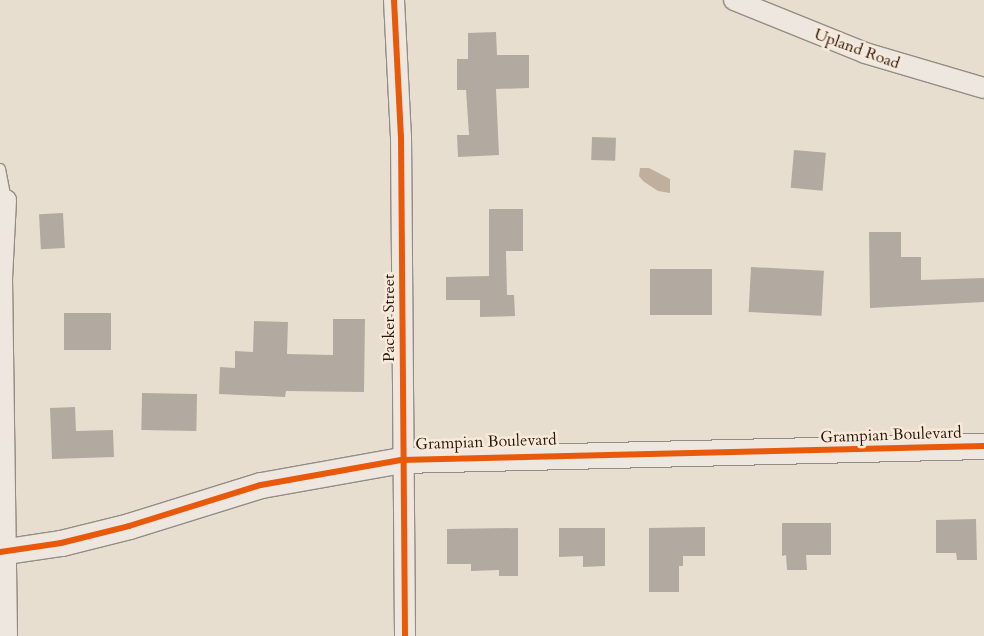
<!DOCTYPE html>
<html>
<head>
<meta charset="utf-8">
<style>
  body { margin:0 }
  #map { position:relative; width:984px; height:636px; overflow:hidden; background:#e8ded0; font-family:Cardo,serif }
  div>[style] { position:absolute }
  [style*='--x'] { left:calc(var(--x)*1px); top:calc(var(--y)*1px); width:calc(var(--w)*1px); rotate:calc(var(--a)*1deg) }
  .water>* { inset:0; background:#bfaf9c }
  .building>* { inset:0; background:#b2aaa0; transform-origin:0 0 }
  .roads { filter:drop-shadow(1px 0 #958d84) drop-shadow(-1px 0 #958d84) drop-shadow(0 1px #958d84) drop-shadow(0 -1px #958d84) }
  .service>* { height:10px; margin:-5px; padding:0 5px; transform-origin:5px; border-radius:5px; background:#ede7e0 }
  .minor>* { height:20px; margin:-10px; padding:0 10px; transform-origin:10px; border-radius:10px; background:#ede7e0 }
  .tertiary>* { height:25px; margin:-12.5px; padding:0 12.5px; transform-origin:12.5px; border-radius:12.5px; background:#ede7e0 }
  .cycleway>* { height:6px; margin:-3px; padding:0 3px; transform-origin:3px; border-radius:3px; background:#e8590c }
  span { translate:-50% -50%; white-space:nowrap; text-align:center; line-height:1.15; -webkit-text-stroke:5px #f7eada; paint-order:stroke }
  .street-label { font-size:16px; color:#2b160a }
</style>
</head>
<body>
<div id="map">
  <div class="water">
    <i style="clip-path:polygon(640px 168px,649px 168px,670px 179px,670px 193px,658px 191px,643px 181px,639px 176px)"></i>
  </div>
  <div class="building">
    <i style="clip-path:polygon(496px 32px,497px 55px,529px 55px,529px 88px,496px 89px,499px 155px,458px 157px,457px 135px,469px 135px,466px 90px,457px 90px,457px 59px,468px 59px,468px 33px)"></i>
    <i style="left:592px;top:137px;width:24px;height:23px;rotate:2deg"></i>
    <i style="left:794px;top:150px;width:32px;height:38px;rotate:5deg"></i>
    <i style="clip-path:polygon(489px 209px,523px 209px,523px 251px,506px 251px,507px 295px,514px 295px,515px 316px,480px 317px,480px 300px,446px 300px,446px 277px,489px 276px)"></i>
    <i style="left:63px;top:213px;width:35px;height:24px;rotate:87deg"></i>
    <i style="clip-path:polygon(869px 232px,901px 232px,901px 257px,921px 257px,921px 280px,984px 278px,984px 302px,870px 308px)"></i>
    <i style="left:751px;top:267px;width:73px;height:45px;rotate:3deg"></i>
    <i style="left:712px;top:269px;width:46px;height:62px;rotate:90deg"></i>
    <i style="left:64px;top:313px;width:47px;height:37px"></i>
    <i style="clip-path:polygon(333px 319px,365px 319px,364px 392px,286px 391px,285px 397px,219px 394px,220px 367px,235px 368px,235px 351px,253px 352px,254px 321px,288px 322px,287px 354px,333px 355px)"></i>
    <i style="left:142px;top:393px;width:55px;height:37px;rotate:1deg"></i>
    <i style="clip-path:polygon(75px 407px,76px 431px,113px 430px,114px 457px,52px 459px,50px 408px)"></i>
    <i style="clip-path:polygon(976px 519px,977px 560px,957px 560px,956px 553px,936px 553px,936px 520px)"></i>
    <i style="clip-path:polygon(782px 523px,831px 523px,831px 555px,806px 555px,807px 570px,787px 570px,786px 555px,782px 556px)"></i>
    <i style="clip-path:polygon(705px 527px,705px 556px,683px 556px,683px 566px,679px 566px,679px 592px,649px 592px,649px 528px)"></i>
    <i style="clip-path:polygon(518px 528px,518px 576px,499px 576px,499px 570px,471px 571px,471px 564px,447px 564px,447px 529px)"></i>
    <i style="clip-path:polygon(559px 528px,605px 528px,605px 566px,583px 567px,583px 556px,559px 557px)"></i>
  </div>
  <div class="roads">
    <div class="service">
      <i style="--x:0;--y:169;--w:32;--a:79"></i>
    </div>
    <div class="minor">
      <i style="--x:394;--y:0;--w:136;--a:87.1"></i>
      <i style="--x:401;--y:136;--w:500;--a:89.54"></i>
      <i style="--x:734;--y:0;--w:141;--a:22"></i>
      <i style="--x:865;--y:53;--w:124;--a:16.4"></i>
      <i style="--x:6;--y:200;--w:79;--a:92.9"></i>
      <i style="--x:2;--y:279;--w:357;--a:89.2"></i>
    </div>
    <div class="tertiary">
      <i style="--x:0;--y:552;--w:62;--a:-8.4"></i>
      <i style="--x:61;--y:543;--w:70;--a:-14"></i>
      <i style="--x:129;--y:526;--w:138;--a:-17.3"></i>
      <i style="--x:261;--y:485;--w:142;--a:-10.1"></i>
      <i style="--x:401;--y:460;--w:583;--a:-1.38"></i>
    </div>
  </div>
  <div class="cycleway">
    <i style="--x:394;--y:0;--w:136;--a:87.1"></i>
    <i style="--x:401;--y:136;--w:500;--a:89.54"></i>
    <i style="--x:0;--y:552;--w:62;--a:-8.4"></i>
    <i style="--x:61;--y:543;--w:70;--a:-14"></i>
    <i style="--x:129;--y:526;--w:138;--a:-17.3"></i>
    <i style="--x:261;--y:485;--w:142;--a:-10.1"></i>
    <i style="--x:401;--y:460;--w:583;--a:-1.38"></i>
  </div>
  <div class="street-label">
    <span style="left:857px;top:49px;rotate:20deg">Upland Road</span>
    <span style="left:389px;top:318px;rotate:-90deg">Packer Street</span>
    <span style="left:891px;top:435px;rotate:-2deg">Grampian Boulevard</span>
    <span style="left:486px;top:442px;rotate:-2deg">Grampian Boulevard</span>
  </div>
</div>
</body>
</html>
